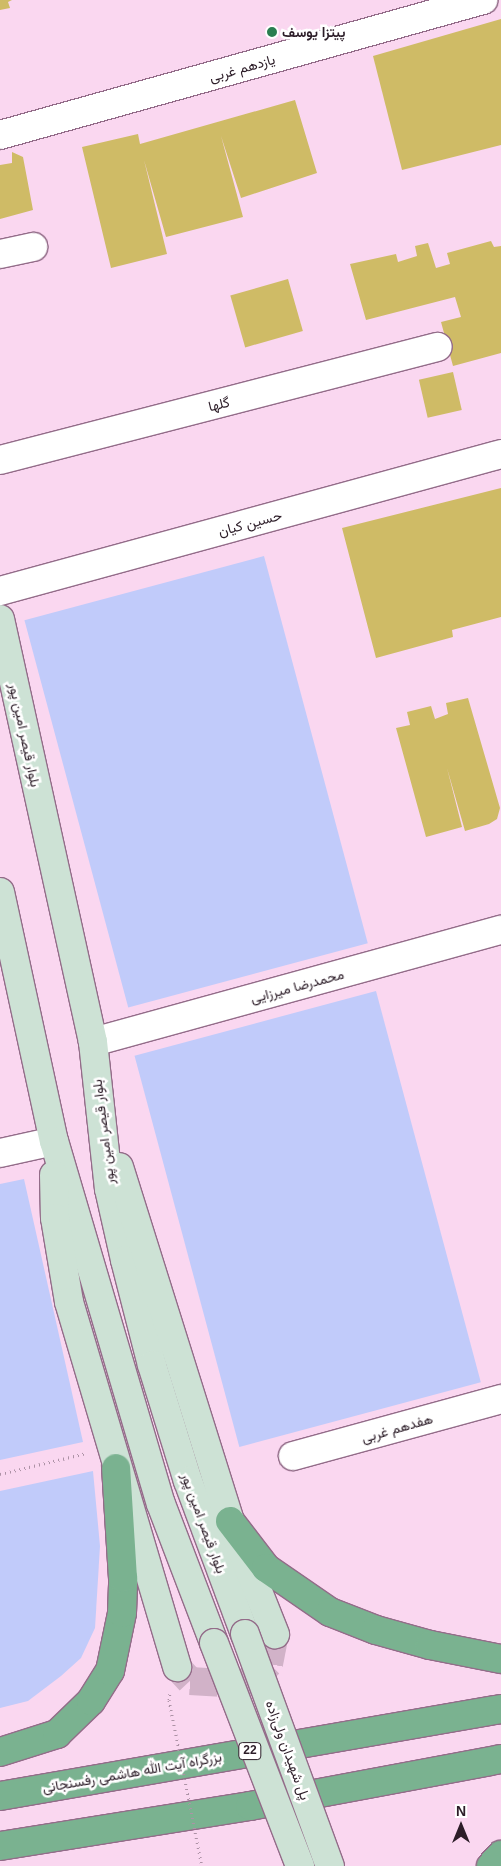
<!DOCTYPE html>
<html>
<head>
<meta charset="utf-8">
<style>
  body { margin:0 }
  #map { position:relative; width:501px; height:1866px; overflow:hidden; background:#fad7f0; font-family:Arial,Vazirmatn,sans-serif }
  div>[style] { position:absolute }
  [style*='--x'] { left:calc(var(--x)*1px); top:calc(var(--y)*1px); width:calc(var(--w)*1px); rotate:calc(var(--a)*1deg) }
  .green>* { inset:0; background:#c1cbfa; transform-origin:0 0 }
  .building>* { inset:0; background:#cfbb66; transform-origin:0 0 }
  .secondary-tunnel>* { height:28px; margin-top:-14px; transform-origin:0; background:repeating-linear-gradient(90deg,#d1b2c8 0 28px,transparent 0 42px) }
  .path>* { height:3px; margin-top:-1.5px; transform-origin:0; background:repeating-linear-gradient(90deg,#ad92a6 0 1px,transparent 0 5px) }
  .roads { filter:drop-shadow(1px 0 #936c89) drop-shadow(-1px 0 #936c89) drop-shadow(0 1px #936c89) drop-shadow(0 -1px #936c89) }
  .minor>* { height:28px; margin:-14px; padding:0 14px; transform-origin:14px; border-radius:14px; background:#fff }
  .tertiary>* { height:28px; margin:-14px; padding:0 14px; transform-origin:14px; border-radius:14px; background:#fff }
  .secondary>* { height:28px; margin:-14px; padding:0 14px; transform-origin:14px; border-radius:14px; background:#cde2d5 }
  .trunk>* { height:28px; margin:-14px; padding:0 14px; transform-origin:14px; border-radius:14px; background:#7ab290 }
  .path-bridge>* { height:3px; margin-top:-1.5px; transform-origin:0; background:repeating-linear-gradient(90deg,#ad92a6 0 1px,transparent 0 5px) }
  .bridges { filter:drop-shadow(1px 0 #936c89) drop-shadow(-1px 0 #936c89) drop-shadow(0 1px #936c89) drop-shadow(0 -1px #936c89) }
  .secondary-bridge>* { height:28px; margin:-14px; padding:0 14px; transform-origin:14px; border-radius:14px; background:#cde2d5 }
  .dots>* { width:14px; height:14px; translate:-50% -50%; box-sizing:border-box; border:2px solid #fff; border-radius:50% }
  span { translate:-50% -50%; white-space:nowrap; text-align:center; line-height:1.15; -webkit-text-stroke:5px #fff; paint-order:stroke }
  .shield-label span { padding:1px 4px; background:#fff; border:1px solid; border-radius:4px; -webkit-text-stroke-width:0 }
  .shield-label { font-size:12px; color:#2c1d28; font-weight:700 }
  .poi-label { font-size:14px; color:#2c1d28; font-weight:700 }
  .left { translate:0 -50%; text-align:left }
  .street-label { font-size:14px; color:#2c1d28 }
  .north { position:absolute; left:436px; top:1801px; width:50px; height:50px; -webkit-text-stroke:4px #fff; paint-order:stroke; rotate:0deg; font-size:14px; font-weight:700; line-height:20px; text-align:center; color:#2c1d28 }
  .north::after { content:''; display:block; margin:auto; width:18px; height:22px; background:#2c1d28; clip-path:polygon(50% 0,100% 100%,50% 72%,0 100%) }
</style>
</head>
<body>
<div id="map">
  <div class="green">
    <i style="left:264px;top:556px;width:401px;height:248px;rotate:75deg"></i>
    <i style="left:376px;top:991px;width:405px;height:250px;rotate:75deg"></i>
    <i style="clip-path:polygon(24px 1179px,83px 1442px,0 1460px,0 1184px)"></i>
    <i style="clip-path:polygon(93px 1471px,100px 1546px,95px 1628px,81px 1658px,61px 1676px,28px 1701px,0 1708px,0 1491px)"></i>
  </div>
  <div class="building">
    <i style="clip-path:polygon(0 0,12px 0,8px 2px,10px 8px,0 10px)"></i>
    <i style="clip-path:polygon(501px 19px,501px 145px,402px 170px,373px 56px)"></i>
    <i style="clip-path:polygon(295px 100px,317px 173px,241px 198px,221px 136px,243px 217px,166px 237px,144px 160px,167px 254px,111px 268px,82px 147px,138px 134px,140px 144px)"></i>
    <i style="clip-path:polygon(12px 152px,23px 157px,33px 210px,0 219px,0 165px,12px 163px)"></i>
    <i style="clip-path:polygon(491px 241px,494px 247px,501px 246px,501px 353px,453px 366px,441px 322px,461px 317px,455px 297px,366px 320px,350px 264px,396px 254px,398px 262px,417px 256px,415px 246px,428px 243px,436px 268px,450px 264px,447px 253px)"></i>
    <i style="left:288px;top:279px;width:54px;height:60px;rotate:74deg"></i>
    <i style="left:453px;top:372px;width:39px;height:35px;rotate:77deg"></i>
    <i style="clip-path:polygon(501px 488px,501px 617px,452px 630px,453px 637px,376px 658px,342px 528px)"></i>
    <i style="clip-path:polygon(468px 698px,500px 808px,497px 819px,489px 824px,465px 831px,447px 768px,462px 827px,426px 837px,396px 728px,410px 725px,407px 712px,431px 706px,435px 719px,448px 714px,446px 703px)"></i>
  </div>
  <div class="secondary-tunnel">
    <i style="--x:177;--y:1667;--w:19;--a:47"></i>
    <i style="--x:190;--y:1681;--w:51;--a:3.4"></i>
    <i style="--x:241;--y:1684;--w:19;--a:-28"></i>
    <i style="--x:258;--y:1675;--w:16;--a:-45"></i>
    <i style="--x:269;--y:1664;--w:31;--a:-79"></i>
  </div>
  <div class="path">
    <i style="--x:0;--y:1474;--w:89;--a:-13.6"></i>
    <i style="--x:169;--y:1700;--w:8;--a:-83"></i>
  </div>
  <div class="roads">
    <div class="minor">
      <i style="--x:0;--y:254;--w:34;--a:-12"></i>
      <i style="--x:0;--y:460;--w:452;--a:-14.5"></i>
      <i style="--x:0;--y:591;--w:519;--a:-15.29"></i>
      <i style="--x:93;--y:1042;--w:423;--a:-15.4"></i>
      <i style="--x:0;--y:1153;--w:55;--a:-12.5"></i>
      <i style="--x:293;--y:1456;--w:216;--a:-15.3"></i>
    </div>
    <div class="tertiary">
      <i style="--x:0;--y:135;--w:502;--a:-15.62"></i>
    </div>
    <div class="secondary">
      <i style="--x:0;--y:619;--w:433;--a:77.6"></i>
      <i style="--x:93;--y:1042;--w:148;--a:83.8"></i>
      <i style="--x:109;--y:1189;--w:73;--a:77.3"></i>
      <i style="--x:125;--y:1260;--w:108;--a:75.6"></i>
      <i style="--x:152;--y:1365;--w:121;--a:72.8"></i>
      <i style="--x:188;--y:1481;--w:163;--a:69.6"></i>
      <i style="--x:0;--y:892;--w:255;--a:77.8"></i>
      <i style="--x:54;--y:1141;--w:378;--a:73.6"></i>
      <i style="--x:161;--y:1504;--w:149;--a:69.1"></i>
      <i style="--x:119;--y:1167;--w:371;--a:72.6"></i>
      <i style="--x:230;--y:1521;--w:122;--a:68.3"></i>
      <i style="--x:54;--y:1175;--w:43;--a:88.7"></i>
      <i style="--x:55;--y:1218;--w:85;--a:80.5"></i>
      <i style="--x:69;--y:1302;--w:381;--a:73.5"></i>
    </div>
    <div class="trunk">
      <i style="--x:230;--y:1521;--w:59;--a:52.5"></i>
      <i style="--x:266;--y:1568;--w:78;--a:34.5"></i>
      <i style="--x:330;--y:1612;--w:49;--a:21.4"></i>
      <i style="--x:376;--y:1630;--w:56;--a:15.5"></i>
      <i style="--x:430;--y:1645;--w:72;--a:11.2"></i>
      <i style="--x:0;--y:1752;--w:60;--a:-17.5"></i>
      <i style="--x:57;--y:1734;--w:47;--a:-44.1"></i>
      <i style="--x:91;--y:1701;--w:36;--a:-58"></i>
      <i style="--x:110;--y:1671;--w:59;--a:-78.3"></i>
      <i style="--x:122;--y:1613;--w:35;--a:-88"></i>
      <i style="--x:123;--y:1578;--w:110;--a:-93.6"></i>
      <i style="--x:0;--y:1796;--w:508;--a:-9.85"></i>
      <i style="--x:0;--y:1846;--w:253;--a:-9.1"></i>
      <i style="--x:250;--y:1806;--w:255;--a:-10.6"></i>
      <i style="--x:491;--y:1866;--w:15;--a:-48"></i>
    </div>
  </div>
  <div class="path-bridge">
    <i style="--x:169;--y:1700;--w:169;--a:78.8"></i>
  </div>
  <div class="bridges">
    <div class="secondary-bridge">
      <i style="--x:245;--y:1634;--w:247;--a:69.9"></i>
      <i style="--x:214;--y:1643;--w:239;--a:68.9"></i>
    </div>
  </div>
  <div class="dots">
    <i style="left:272px;top:32px;background:#2a7e51"></i>
  </div>
  <div class="shield-label">
    <span style="left:250px;top:1751px">22</span>
  </div>
  <div class="poi-label">
    <span class="left" style="left:282px;top:32px">پیتزا یوسف</span>
  </div>
  <div class="street-label">
    <span style="left:242px;top:68px;rotate:-16deg">یازدهم غربی</span>
    <span style="left:219px;top:404px;rotate:-14deg">گلها</span>
    <span style="left:250px;top:523px;rotate:-15deg">حسین کیان</span>
    <span style="left:25px;top:735px;rotate:78deg">بلوار قیصر امین پور</span>
    <span style="left:297px;top:986px;rotate:-15deg">محمدرضا میرزایی</span>
    <span style="left:103px;top:1132px;rotate:-97deg">بلوار قیصر امین پور</span>
    <span style="left:397px;top:1428px;rotate:-16deg">هفدهم غربی</span>
    <span style="left:204px;top:1523px;rotate:70deg">بلوار قیصر امین پور</span>
    <span style="left:288px;top:1750px;rotate:70deg">پل شهیدان ولی‌زاده</span>
    <span style="left:132px;top:1772px;rotate:-10deg">بزرگراه آیت الله هاشمی رفسنجانی</span>
  </div>
  <div class="north">N</div>
</div>
</body>
</html>
